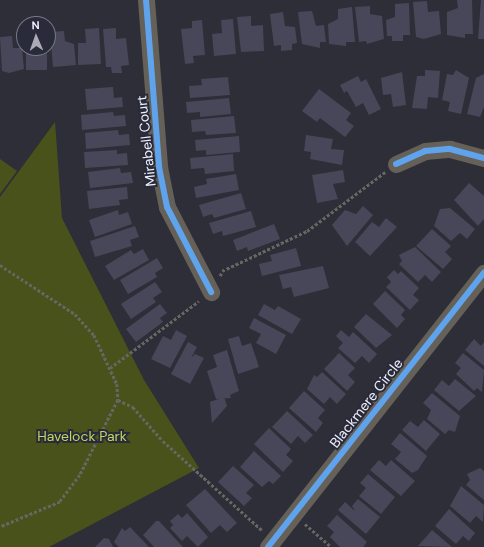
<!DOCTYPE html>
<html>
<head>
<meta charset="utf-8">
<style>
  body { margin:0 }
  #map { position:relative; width:484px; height:547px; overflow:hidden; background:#2d2e37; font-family:"DM Sans",sans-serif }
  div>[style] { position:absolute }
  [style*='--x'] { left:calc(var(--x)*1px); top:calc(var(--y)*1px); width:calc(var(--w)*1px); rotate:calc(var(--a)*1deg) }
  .green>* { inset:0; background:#49521a }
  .building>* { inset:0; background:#474759; transform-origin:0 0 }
  .path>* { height:2.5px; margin-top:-1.25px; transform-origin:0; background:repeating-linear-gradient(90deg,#686563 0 3px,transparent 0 5px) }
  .street>* { height:17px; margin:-8.5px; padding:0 8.5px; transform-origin:8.5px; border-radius:8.5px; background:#656058 }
  .cycleway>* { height:6px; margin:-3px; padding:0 3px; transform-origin:3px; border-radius:3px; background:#60a3ed }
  span { translate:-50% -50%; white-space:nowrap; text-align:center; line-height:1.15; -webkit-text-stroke:4px #292b3b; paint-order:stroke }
  .street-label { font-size:14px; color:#eeeffa }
  .park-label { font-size:14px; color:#c1d660 }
  .north { position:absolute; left:16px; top:16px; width:40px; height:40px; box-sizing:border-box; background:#292b3b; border:1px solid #787987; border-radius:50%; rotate:358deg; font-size:11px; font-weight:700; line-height:16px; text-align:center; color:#eeeffa }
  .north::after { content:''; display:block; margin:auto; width:14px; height:18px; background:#aaabb6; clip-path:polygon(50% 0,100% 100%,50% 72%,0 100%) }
</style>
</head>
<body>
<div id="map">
  <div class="green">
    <i style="clip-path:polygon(55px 122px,62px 218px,144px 380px,199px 468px,49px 547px,0 547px,0 197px)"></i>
    <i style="clip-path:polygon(0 159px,17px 171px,0 194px)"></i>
  </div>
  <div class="building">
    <i style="clip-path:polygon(457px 0,472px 0,473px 34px,465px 34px,465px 38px,447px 35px,447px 12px,458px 8px)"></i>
    <i style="clip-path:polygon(481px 0,484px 0,484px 39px,478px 39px)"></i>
    <i style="clip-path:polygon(427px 1px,428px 12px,439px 11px,441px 34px,424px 39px,416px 37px,413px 2px)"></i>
    <i style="clip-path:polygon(409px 3px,410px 35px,403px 35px,403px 41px,392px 41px,392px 36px,387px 36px,386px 20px,395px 17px,395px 4px)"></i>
    <i style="clip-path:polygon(370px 6px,370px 14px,382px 16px,384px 39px,367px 44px,366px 41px,359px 42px,355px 7px)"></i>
    <i style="clip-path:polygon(352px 7px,355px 42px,346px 42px,346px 46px,329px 44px,328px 24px,338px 19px,338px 9px)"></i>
    <i style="clip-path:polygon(312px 11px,316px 26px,324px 25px,326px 42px,320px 42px,320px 48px,302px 44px,298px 12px)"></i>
    <i style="clip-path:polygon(283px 12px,285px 26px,295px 27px,297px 43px,292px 44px,292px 50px,281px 51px,281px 45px,274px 46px,270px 14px)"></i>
    <i style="clip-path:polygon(251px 16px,251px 26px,263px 25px,264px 51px,241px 52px,237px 17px)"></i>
    <i style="clip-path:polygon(233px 19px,236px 54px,214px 56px,212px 34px,222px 33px,221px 20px)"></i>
    <i style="clip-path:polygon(202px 20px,205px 55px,193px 56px,194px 63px,185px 64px,181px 29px,192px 28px,192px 21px)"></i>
    <i style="clip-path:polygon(99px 28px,101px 64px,78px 65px,78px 43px,86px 43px,85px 29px)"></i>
    <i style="clip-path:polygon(116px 28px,116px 39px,126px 38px,129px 65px,121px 66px,122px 73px,112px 73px,111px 67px,106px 67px,103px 29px)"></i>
    <i style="clip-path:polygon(64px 31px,65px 41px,74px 44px,76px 65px,53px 67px,50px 32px)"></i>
    <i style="clip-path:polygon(12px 36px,13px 48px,22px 48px,24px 69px,9px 73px,2px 71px,0 37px)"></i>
    <i style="left:26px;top:48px;width:21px;height:22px"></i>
    <i style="clip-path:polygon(425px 70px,440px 71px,438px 98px,428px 97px,427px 109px,412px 108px,417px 76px,425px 76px)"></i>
    <i style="clip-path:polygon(456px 70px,469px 78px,461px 114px,448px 111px,450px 102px,442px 100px,447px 74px,453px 75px)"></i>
    <i style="clip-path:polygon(402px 72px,406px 105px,393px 107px,391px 94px,383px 95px,381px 78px)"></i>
    <i style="clip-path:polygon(484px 74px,484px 107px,480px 117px,467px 114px,476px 78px)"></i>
    <i style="clip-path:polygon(358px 76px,361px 82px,366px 79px,381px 109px,369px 115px,363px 103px,356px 107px,347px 91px,344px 93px,340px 85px)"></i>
    <i style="clip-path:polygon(228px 77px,230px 95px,190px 98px,189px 86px,202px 85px,201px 79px)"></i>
    <i style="clip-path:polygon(113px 87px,114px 98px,122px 97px,123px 107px,87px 110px,85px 89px)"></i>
    <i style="clip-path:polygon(319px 89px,351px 113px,346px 120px,354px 126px,345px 137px,320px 118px,317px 122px,302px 111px)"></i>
    <i style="clip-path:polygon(229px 98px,231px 114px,200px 117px,200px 112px,187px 113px,186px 102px)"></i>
    <i style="clip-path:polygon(113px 112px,114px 116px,125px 115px,126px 126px,82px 130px,81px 115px)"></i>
    <i style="clip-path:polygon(234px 116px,236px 133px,206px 135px,205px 131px,192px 132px,191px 120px)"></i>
    <i style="clip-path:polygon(118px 130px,119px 135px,129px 134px,130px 145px,86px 149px,85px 133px)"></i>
    <i style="clip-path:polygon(306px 135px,333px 139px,331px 149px,344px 150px,342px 165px,310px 159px,311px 152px,304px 151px)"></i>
    <i style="clip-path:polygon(239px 136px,240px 152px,206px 155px,206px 150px,196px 151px,195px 140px)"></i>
    <i style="clip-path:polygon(117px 150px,117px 154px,127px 153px,128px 165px,85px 168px,84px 152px)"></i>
    <i style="clip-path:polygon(233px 154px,234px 171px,205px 174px,204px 168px,191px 169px,190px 158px)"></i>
    <i style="clip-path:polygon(120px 168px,121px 173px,131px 172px,133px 183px,90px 188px,88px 172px)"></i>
    <i style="clip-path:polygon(343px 170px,345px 182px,333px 184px,338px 199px,317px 203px,312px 175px)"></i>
    <i style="clip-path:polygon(236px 174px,239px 190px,196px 198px,194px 187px,207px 184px,206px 179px)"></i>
    <i style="clip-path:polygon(469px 183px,484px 196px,484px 219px,478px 226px,454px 200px)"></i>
    <i style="clip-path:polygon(127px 187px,128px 199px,119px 200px,120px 205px,89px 209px,87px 191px)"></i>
    <i style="clip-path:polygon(241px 193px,246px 209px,214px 218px,212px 214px,203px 217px,199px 205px)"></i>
    <i style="clip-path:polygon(363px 206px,373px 215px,347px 246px,332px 225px,345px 210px,356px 214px)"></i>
    <i style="clip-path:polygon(450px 208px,475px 229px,467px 239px,460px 233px,451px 241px,434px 226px,440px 209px)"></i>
    <i style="clip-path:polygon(118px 210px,119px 215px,128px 212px,132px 224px,95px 237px,89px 220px)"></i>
    <i style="clip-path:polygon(251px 211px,256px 227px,223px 236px,222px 231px,213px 234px,209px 223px)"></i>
    <i style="clip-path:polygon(386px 218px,397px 227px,370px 256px,355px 242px,372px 222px,379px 227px)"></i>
    <i style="clip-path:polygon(274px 224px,280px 239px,248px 251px,247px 247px,237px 251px,233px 240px)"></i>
    <i style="clip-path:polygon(135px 226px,139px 237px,130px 240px,132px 246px,95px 257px,90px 241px)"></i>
    <i style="clip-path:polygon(432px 229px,451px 246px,445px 252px,452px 259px,443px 269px,416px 246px)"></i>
    <i style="clip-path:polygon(415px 247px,441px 272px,432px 282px,425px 275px,418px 282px,399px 264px,402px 261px,399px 255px)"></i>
    <i style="clip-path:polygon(296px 248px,301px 266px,262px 276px,259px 264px,272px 261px,270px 255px)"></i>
    <i style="clip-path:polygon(143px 249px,149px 260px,114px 280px,105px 266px,131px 250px,134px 254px)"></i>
    <i style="clip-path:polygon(157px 258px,163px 268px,155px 273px,157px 277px,128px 294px,120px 280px)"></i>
    <i style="clip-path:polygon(323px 266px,329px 288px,294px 297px,291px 287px,283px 289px,279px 275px)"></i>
    <i style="clip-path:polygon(394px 270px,398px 274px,401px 271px,419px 288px,413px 295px,419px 300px,410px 310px,386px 287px,391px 282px,387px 277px)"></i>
    <i style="clip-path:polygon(155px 282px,162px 292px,153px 298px,156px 302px,131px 319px,121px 304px)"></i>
    <i style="clip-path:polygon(385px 291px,405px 310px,401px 315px,405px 319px,397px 328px,373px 304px)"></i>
    <i style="clip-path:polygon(160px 304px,167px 313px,160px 318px,163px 322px,136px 342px,126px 329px)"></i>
    <i style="clip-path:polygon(264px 304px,275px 310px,278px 306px,301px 319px,292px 334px,258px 315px)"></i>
    <i style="clip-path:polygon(366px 314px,392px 335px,376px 348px,354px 327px)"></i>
    <i style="clip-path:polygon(254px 318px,286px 335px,276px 354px,256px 343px,261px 334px,249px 328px)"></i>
    <i style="clip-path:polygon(176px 330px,187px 336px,170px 368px,151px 359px,163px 336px,171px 340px)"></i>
    <i style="clip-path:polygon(341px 330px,349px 337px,353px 332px,377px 354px,369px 363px,362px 356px,355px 363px,338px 348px,343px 343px,336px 336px)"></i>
    <i style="clip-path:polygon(239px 336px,242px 346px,251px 343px,259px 367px,238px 374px,228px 339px)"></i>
    <i style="clip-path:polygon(474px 339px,481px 346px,484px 342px,484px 366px,465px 350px)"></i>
    <i style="clip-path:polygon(188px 342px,197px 347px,191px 358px,195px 354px,204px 358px,190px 384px,171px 374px)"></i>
    <i style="clip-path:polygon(227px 350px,239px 391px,230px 395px,231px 398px,216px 399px,207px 371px,217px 367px,213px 355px)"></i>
    <i style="clip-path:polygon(339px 353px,355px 368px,348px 375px,355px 382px,347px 391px,324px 369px)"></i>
    <i style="clip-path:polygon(463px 353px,484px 370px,482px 392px,477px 388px,474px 391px,456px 374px,461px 368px,455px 363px)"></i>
    <i style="clip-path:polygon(322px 372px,346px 394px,337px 404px,330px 397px,324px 404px,307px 389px,314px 375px,317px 377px)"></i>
    <i style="clip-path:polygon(455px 379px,476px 396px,459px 411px,434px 390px,442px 380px,449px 386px)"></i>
    <i style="clip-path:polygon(304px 391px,325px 410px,318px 418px,323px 423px,316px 432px,289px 408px)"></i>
    <i style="clip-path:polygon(432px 393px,460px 416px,455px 432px,449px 430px,445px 434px,427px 419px,431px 410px,423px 403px)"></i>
    <i style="clip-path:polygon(224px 397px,227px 406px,212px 423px,210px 402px)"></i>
    <i style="clip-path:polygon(287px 411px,313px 435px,305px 443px,298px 436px,291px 444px,272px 427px)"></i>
    <i style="clip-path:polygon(424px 420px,440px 434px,426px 451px,402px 430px,410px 421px,418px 427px)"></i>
    <i style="clip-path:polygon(269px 428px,291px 449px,286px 455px,293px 461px,283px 472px,254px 444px)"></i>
    <i style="clip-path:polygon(400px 433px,427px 456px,418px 470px,412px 473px,395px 459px,401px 452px,391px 444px)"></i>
    <i style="clip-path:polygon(254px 451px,281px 476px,273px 484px,269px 481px,262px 487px,240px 467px)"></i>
    <i style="clip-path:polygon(379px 460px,386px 466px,391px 460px,415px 481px,401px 496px,370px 470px)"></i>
    <i style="clip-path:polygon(233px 466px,254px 485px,246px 493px,252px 498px,244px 506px,218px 482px)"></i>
    <i style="clip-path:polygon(480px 468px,484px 471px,484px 500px,466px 485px,470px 480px,467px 474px)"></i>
    <i style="clip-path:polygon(368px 474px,395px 497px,381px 514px,359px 496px,366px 488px,360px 483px)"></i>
    <i style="clip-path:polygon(461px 486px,484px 505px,483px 522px,476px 516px,470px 523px,450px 506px)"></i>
    <i style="clip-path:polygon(205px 489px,237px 523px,227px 532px,220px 525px,211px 533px,186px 505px)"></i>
    <i style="clip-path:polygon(358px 499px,380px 517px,366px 534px,338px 510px,345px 502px,355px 511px,352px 506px)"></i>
    <i style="clip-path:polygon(449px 509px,475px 533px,469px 541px,463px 536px,456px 544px,435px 526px)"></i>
    <i style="clip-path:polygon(187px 513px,208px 537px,198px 547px,187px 536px,182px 541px,170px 528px,173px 525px,170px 521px,178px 514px,182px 518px)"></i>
    <i style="clip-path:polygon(337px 515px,367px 542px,363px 547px,340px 547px,330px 537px,334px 532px,327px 526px)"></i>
    <i style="clip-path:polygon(156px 521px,159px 521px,183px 547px,154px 547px,143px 535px)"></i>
    <i style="clip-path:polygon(130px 527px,149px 547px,119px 547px,114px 542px,122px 528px,125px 531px)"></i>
    <i style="clip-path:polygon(432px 530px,452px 547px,418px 546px)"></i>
    <i style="clip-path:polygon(104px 538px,109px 539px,113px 547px,95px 547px)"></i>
  </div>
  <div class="path">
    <i style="--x:0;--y:265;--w:90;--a:33.2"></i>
    <i style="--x:75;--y:314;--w:28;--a:48"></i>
    <i style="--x:94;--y:335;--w:54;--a:64.9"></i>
    <i style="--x:117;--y:384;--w:16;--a:86"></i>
    <i style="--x:118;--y:400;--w:84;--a:116.9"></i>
    <i style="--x:80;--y:475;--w:34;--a:127"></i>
    <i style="--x:60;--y:502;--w:65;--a:157.4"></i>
    <i style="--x:220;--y:276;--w:5;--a:-68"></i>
    <i style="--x:222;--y:271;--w:94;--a:-25.2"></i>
    <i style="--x:307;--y:231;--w:98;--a:-37.1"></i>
    <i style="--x:110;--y:368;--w:111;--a:-37"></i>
    <i style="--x:118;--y:400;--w:17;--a:25"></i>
    <i style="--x:133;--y:407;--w:45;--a:48.6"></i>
    <i style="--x:163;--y:441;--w:133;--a:42"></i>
    <i style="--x:305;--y:524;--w:35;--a:41"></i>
  </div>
  <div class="street">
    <i style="--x:146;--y:0;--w:168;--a:85.5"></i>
    <i style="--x:159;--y:167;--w:41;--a:78.7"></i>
    <i style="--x:167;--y:207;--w:96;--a:62.6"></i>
    <i style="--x:396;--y:164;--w:32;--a:-24"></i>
    <i style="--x:425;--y:151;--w:25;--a:-5"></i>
    <i style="--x:450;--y:149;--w:35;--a:15"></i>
    <i style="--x:268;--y:547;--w:349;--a:-51.8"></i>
  </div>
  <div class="cycleway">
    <i style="--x:146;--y:0;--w:168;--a:85.5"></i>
    <i style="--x:159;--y:167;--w:41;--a:78.7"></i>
    <i style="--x:167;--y:207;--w:96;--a:62.6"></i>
    <i style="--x:396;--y:164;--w:32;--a:-24"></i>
    <i style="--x:425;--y:151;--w:25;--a:-5"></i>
    <i style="--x:450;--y:149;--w:35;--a:15"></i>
    <i style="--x:268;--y:547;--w:349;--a:-51.8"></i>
  </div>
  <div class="street-label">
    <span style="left:146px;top:141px;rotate:-96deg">Mirabell Court</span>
    <span style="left:366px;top:403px;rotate:-52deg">Blackmere Circle</span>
  </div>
  <div class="park-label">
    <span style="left:82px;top:436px">Havelock Park</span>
  </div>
  <div class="north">N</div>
</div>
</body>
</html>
